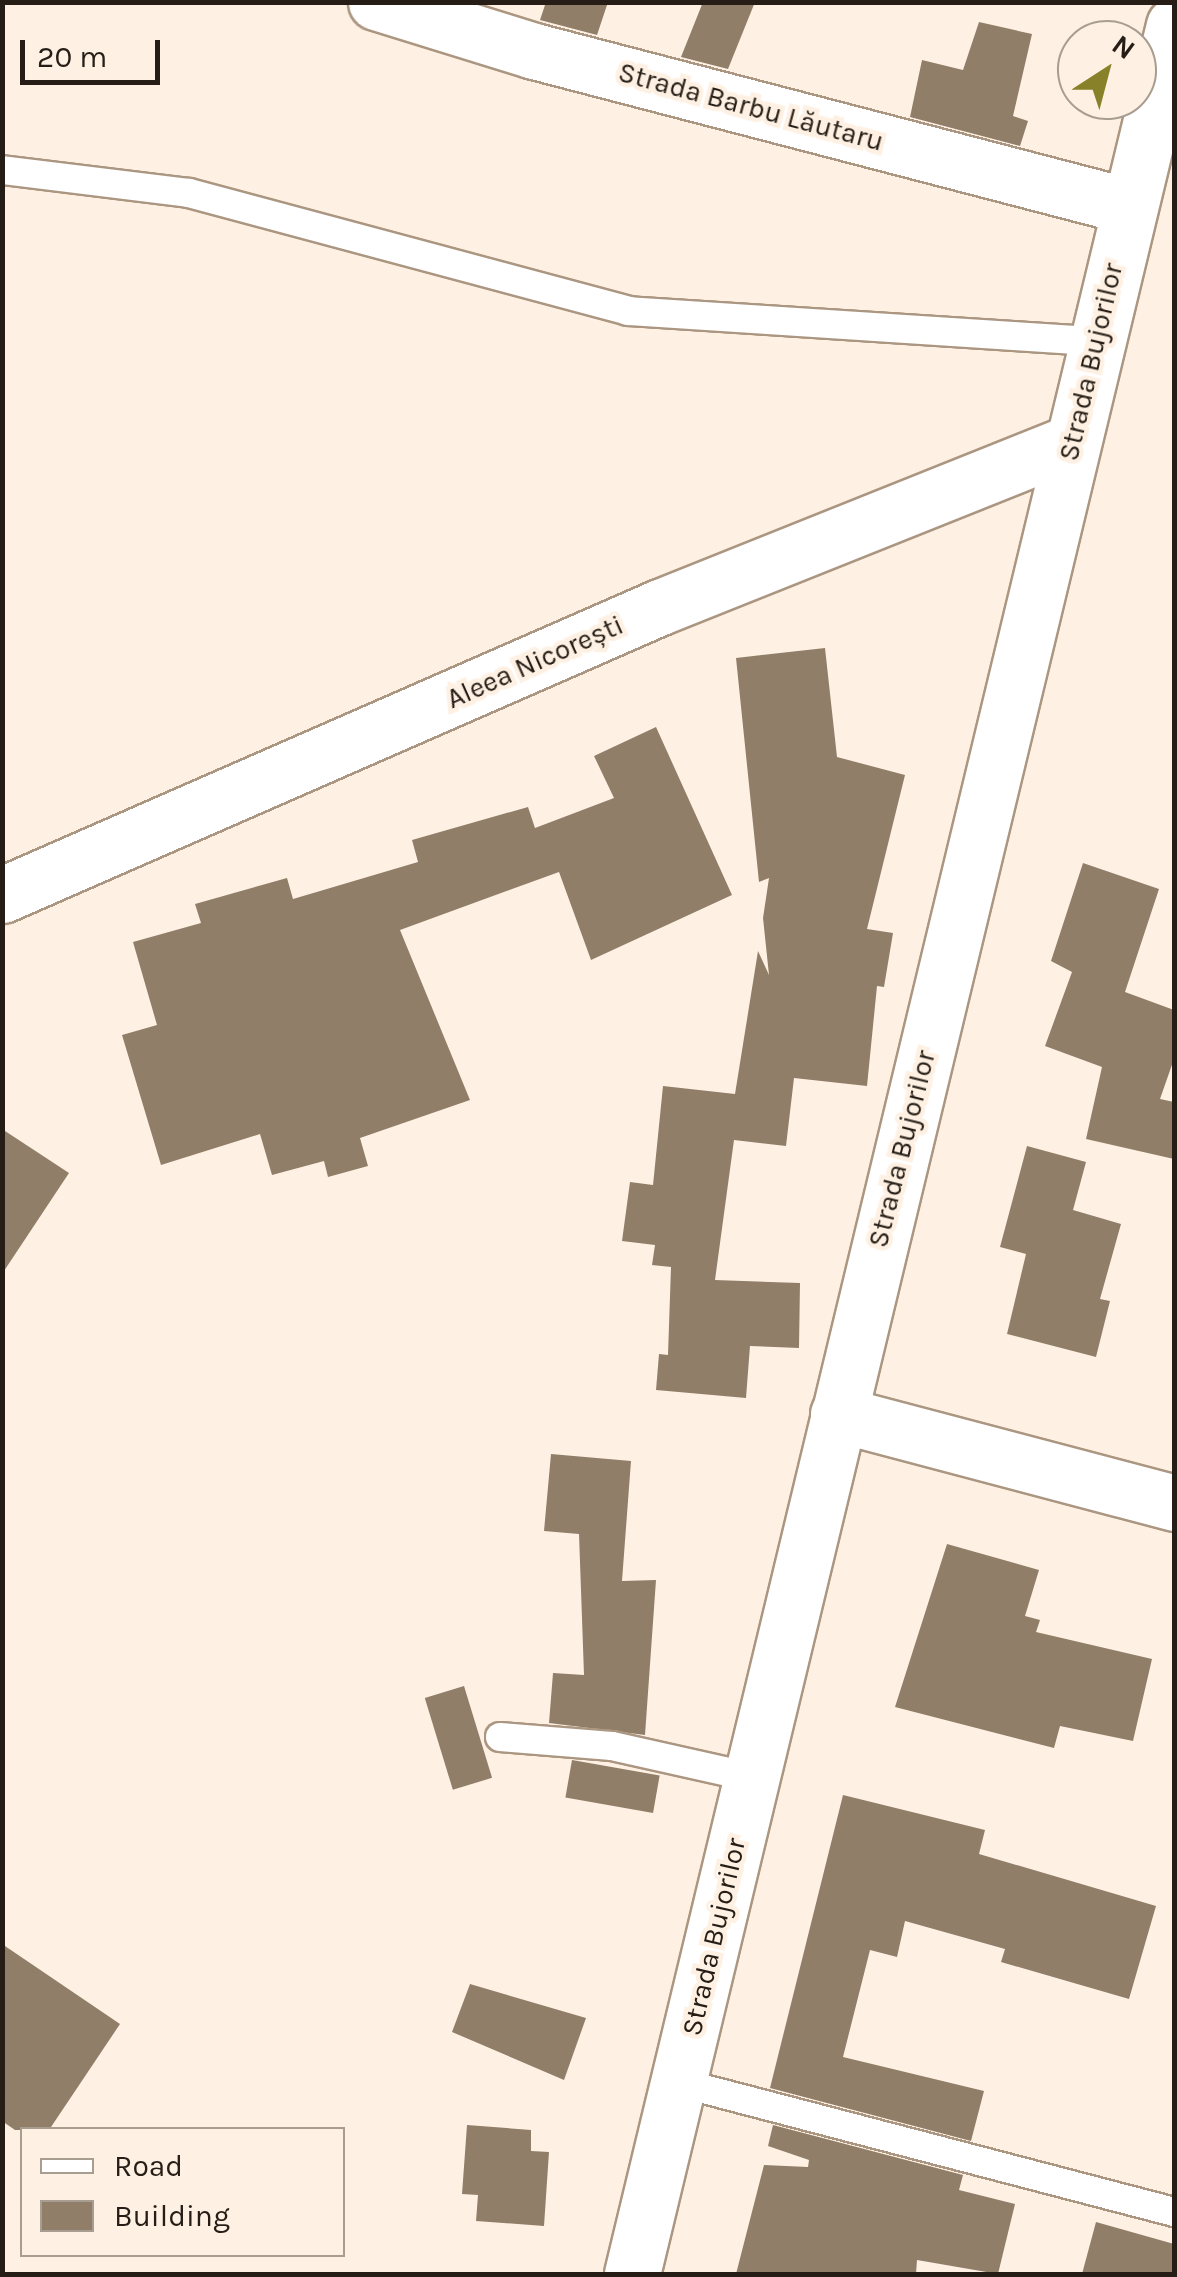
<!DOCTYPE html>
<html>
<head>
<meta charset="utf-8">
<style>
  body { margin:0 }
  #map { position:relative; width:1177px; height:2277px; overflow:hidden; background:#fef1e3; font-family:Karla,sans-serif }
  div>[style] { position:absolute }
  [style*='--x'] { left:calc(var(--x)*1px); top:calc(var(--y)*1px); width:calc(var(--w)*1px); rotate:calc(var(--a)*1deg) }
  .building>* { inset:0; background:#917e69; transform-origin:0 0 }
  .roads { filter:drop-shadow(2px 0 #ab9681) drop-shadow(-2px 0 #ab9681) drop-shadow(0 2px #ab9681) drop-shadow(0 -2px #ab9681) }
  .service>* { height:28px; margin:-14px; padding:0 14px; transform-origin:14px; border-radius:14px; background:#fff }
  .minor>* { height:55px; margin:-27.5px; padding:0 27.5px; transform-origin:27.5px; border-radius:27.5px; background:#fff }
  .secondary>* { height:55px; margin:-27.5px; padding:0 27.5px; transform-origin:27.5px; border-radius:27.5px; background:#fff }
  span { translate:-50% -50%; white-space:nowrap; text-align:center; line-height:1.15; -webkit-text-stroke:9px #fef1e3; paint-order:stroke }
  .street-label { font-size:28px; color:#261e16 }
  .frame { position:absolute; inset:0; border:5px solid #261e16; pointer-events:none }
  .legend { position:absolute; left:20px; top:2127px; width:325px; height:130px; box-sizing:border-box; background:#fef1e3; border:2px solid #a89d91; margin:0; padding:12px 18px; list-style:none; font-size:30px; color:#261e16 }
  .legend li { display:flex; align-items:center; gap:20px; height:50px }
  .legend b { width:50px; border:2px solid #a89d91 }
  .north { position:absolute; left:1057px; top:20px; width:100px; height:100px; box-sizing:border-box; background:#fef1e3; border:2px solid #a89d91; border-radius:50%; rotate:36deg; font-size:28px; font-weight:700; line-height:40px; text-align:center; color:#261e16 }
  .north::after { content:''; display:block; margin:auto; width:35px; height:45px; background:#888129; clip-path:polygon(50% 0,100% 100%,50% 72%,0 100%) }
  .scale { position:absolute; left:20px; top:40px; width:140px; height:45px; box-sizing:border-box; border:5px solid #261e16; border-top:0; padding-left:12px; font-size:30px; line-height:35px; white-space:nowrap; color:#261e16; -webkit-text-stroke:8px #fef1e3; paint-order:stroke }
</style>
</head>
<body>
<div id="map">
  <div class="building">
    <i style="clip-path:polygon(546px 2px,608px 2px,597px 35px,540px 20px)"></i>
    <i style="clip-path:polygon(703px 2px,755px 2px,728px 69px,681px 57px)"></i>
    <i style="clip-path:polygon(979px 22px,1032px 34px,1013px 116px,1028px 121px,1020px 146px,910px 117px,922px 60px,963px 70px)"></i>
    <i style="clip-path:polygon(825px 648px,837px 757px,905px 775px,867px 929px,893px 933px,884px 987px,877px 986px,867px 1086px,794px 1078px,786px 1146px,734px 1140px,715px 1280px,800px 1283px,799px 1348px,750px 1346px,746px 1398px,656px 1390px,659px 1354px,668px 1355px,671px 1267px,652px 1265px,655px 1245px,622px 1241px,630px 1182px,653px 1185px,663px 1086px,735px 1094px,758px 951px,769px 975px,763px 918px,769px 878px,759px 882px,736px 658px)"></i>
    <i style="clip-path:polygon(656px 727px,732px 895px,591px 960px,559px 872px,400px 930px,470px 1100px,360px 1138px,368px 1166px,328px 1177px,324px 1161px,272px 1175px,260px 1134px,161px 1165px,122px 1035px,157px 1025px,133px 942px,201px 923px,195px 904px,287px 878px,293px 899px,418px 862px,412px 840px,528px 807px,535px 828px,614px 798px,594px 756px)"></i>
    <i style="clip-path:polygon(1083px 863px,1159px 889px,1125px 992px,1174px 1010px,1174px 1059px,1160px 1099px,1174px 1102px,1174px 1159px,1086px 1139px,1102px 1067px,1045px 1046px,1072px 972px,1051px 961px)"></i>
    <i style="clip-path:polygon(2px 1129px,69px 1173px,2px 1274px)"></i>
    <i style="clip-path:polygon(1027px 1146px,1086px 1162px,1073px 1210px,1121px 1224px,1100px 1299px,1110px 1301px,1096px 1357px,1007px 1334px,1026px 1254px,1000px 1247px)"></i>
    <i style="clip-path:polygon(551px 1454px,631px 1461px,622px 1581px,656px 1580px,645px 1735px,549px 1723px,553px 1673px,584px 1675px,579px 1534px,544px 1531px)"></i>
    <i style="clip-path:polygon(947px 1544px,1039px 1570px,1025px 1616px,1040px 1620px,1036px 1632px,1152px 1659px,1133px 1741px,1060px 1726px,1054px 1748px,895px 1707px)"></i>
    <i style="left:464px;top:1686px;width:96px;height:41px;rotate:73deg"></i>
    <i style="left:572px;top:1760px;width:89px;height:38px;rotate:10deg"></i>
    <i style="clip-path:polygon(843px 1795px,985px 1830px,979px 1854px,1156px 1906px,1129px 1999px,1001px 1962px,1005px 1949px,905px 1921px,897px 1957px,870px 1950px,843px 2057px,984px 2091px,971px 2141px,770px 2088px)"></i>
    <i style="clip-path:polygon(2px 1944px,120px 2024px,49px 2130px,15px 2130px,2px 2121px)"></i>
    <i style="clip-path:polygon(470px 1984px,586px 2018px,564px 2080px,452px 2032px)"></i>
    <i style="clip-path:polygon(467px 2125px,531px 2130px,531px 2151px,549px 2152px,544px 2226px,476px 2221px,478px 2195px,462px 2194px)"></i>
    <i style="clip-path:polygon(773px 2125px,963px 2175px,959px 2190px,1015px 2204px,998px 2274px,917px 2260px,916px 2274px,736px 2274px,764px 2165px,808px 2167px,809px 2160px,768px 2146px)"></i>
    <i style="clip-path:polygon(1096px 2222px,1174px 2244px,1174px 2274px,1082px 2274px)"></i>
  </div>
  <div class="roads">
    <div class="service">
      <i style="--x:2;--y:170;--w:188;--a:7"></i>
      <i style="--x:189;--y:193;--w:455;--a:15"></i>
      <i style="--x:628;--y:311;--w:469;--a:3.7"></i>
      <i style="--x:500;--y:1737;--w:112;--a:4.6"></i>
      <i style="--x:612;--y:1746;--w:142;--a:12.6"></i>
      <i style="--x:681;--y:2083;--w:510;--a:14.66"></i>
    </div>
    <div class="minor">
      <i style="--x:376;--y:2;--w:165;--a:17.2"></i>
      <i style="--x:534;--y:51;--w:614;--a:14.62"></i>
      <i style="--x:2;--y:895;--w:718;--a:-23.64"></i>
      <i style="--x:660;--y:607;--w:444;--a:-21.8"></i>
      <i style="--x:838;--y:1414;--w:348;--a:14.8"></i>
    </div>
    <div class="secondary">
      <i style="--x:632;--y:2274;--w:2313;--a:-76.45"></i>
    </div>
  </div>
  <div class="street-label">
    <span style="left:751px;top:107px;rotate:15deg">Strada Barbu Lăutaru</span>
    <span style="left:1091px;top:362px;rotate:-77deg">Strada Bujorilor</span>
    <span style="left:535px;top:662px;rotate:-24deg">Aleea Nicorești</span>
    <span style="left:902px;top:1149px;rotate:-76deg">Strada Bujorilor</span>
    <span style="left:714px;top:1937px;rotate:-77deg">Strada Bujorilor</span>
  </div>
  <div class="frame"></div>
  <ul class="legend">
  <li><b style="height:12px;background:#fff"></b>Road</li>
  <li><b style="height:28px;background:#917e69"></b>Building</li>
  </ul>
  <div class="north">N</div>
  <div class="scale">20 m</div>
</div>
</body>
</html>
